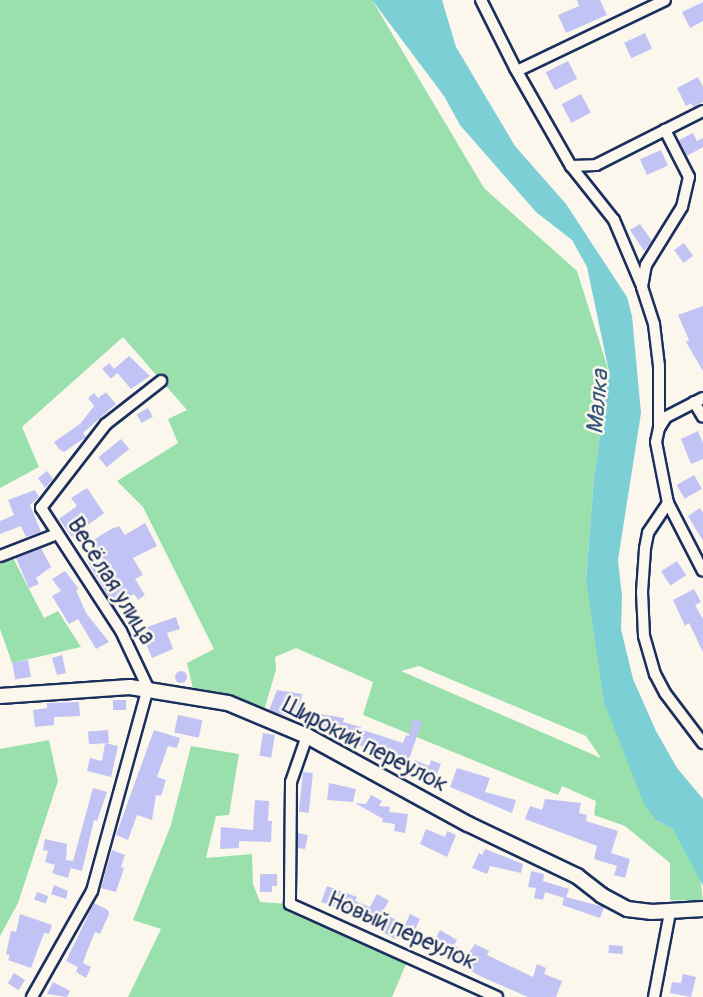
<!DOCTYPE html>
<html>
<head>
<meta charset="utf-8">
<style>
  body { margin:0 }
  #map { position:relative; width:703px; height:997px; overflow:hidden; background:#fbf7ec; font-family:Pangolin,sans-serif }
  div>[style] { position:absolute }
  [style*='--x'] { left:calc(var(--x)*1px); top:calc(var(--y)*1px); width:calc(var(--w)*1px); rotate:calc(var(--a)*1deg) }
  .green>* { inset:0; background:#9ae0ad }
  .water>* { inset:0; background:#7dcfd6 }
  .building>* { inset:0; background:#c1c3f5; transform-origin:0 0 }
  .round { border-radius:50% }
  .roads { filter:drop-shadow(2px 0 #1b2f5e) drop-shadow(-2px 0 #1b2f5e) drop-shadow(0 2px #1b2f5e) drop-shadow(0 -2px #1b2f5e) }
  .minor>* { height:10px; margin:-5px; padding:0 5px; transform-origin:5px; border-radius:5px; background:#fbf7ec }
  .tertiary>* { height:14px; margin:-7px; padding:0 7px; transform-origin:7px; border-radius:7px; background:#fbf7ec }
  span { translate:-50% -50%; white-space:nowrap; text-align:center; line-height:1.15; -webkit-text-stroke:5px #fbf7ec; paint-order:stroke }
  .street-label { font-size:23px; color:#1b2f5e }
  .water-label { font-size:24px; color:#34577c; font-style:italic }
</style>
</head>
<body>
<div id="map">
  <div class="green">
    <i style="clip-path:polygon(evenodd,0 0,372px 0,484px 188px,577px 271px,609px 372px,594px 478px,586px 579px,656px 820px,673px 829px,700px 876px,703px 901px,670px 900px,670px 863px,625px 826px,594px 815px,596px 801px,562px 786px,558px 795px,363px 715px,373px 682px,296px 648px,275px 657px,276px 670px,262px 717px,195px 697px,187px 663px,214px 649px,143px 507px,117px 481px,178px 443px,168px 419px,187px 410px,123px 337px,22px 427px,39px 467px,0 488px,0 0,419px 666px,586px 736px,601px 758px,401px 671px,419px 666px)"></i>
    <i style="clip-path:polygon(10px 552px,44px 618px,58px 611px,81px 647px,12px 663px,0 629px,0 556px)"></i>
    <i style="clip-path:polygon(49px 740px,58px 781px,18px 903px,0 936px,0 749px)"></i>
    <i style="clip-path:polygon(191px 746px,239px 754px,229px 815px,216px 816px,206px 858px,252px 854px,253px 884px,260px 902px,290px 904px,409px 957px,392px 997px,128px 997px,161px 929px,133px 920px,171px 825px)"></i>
  </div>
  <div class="water">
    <i style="clip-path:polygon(372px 0,442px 0,456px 47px,515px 146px,566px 204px,627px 297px,632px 316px,641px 413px,618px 560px,622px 596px,621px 629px,633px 679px,656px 731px,677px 768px,703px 799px,703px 886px,673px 829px,656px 820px,644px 804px,604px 702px,586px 579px,594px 478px,609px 372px,587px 267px,572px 240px,536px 212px,460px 125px,444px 96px)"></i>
  </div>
  <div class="building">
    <i style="clip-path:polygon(577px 0,600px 0,607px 15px,566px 33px,558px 15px,579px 6px)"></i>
    <i style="clip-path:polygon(703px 2px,703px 21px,690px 28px,682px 12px)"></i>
    <i style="left:645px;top:33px;width:17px;height:23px;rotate:65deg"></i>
    <i style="left:568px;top:61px;width:20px;height:25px;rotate:63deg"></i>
    <i style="clip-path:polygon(698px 77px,703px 87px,703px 102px,693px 107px,691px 103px,686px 106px,677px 88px)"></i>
    <i style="left:581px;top:94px;width:21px;height:22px;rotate:62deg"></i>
    <i style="clip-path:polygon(693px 133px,697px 141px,703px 138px,703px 147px,687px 156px,679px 140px)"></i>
    <i style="left:661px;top:150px;width:17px;height:23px;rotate:66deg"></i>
    <i style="clip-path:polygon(640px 224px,652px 241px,644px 251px,630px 230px)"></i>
    <i style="left:684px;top:243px;width:16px;height:12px;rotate:55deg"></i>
    <i style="clip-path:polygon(703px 306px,703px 371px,686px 342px,689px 340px,678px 315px)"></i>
    <i style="clip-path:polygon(129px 356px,150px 376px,131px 389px,114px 369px)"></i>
    <i style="left:109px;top:363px;width:13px;height:9px;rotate:48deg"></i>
    <i style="clip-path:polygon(106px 392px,116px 404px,83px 433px,86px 437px,64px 452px,59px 449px,54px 442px,80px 424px,94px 406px,88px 398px,94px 393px,98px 398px)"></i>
    <i style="left:148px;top:408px;width:10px;height:13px;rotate:61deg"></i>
    <i style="clip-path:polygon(698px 431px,703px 443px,703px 459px,691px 464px,681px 439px)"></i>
    <i style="left:121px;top:439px;width:13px;height:29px;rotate:51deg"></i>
    <i style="clip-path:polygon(47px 471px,53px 479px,45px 488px,38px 478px)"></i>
    <i style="left:694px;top:475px;width:16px;height:20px;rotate:60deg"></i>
    <i style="clip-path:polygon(87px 488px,104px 513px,72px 537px,59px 519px,77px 506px,71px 498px)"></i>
    <i style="clip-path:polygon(35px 490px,39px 497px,30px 505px,41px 532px,26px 537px,21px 526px,0 534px,0 521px,14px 515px,8px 500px)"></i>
    <i style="clip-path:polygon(700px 508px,703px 513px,703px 541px,688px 516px)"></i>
    <i style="clip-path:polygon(145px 523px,157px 546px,133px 558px,143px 575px,135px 579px,145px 595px,138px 600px,134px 594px,114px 606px,86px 559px,97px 552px,90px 542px,111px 529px,119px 526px,125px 535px)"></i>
    <i style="clip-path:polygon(41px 548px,51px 567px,36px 578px,39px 584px,29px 588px,16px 558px)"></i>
    <i style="left:677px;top:561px;width:17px;height:19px;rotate:57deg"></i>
    <i style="clip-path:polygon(65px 571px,79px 589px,76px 590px,86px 613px,109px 642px,96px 649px,78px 619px,69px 624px,52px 596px,61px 591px,52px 579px)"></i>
    <i style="clip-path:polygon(694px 589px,701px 602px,695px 605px,703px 619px,703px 652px,689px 623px,685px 626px,673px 600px)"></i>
    <i style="clip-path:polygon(176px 617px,180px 629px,167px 633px,173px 649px,152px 658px,144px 639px,140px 641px,135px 631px)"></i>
    <i style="clip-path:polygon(62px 655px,66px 673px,57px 675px,52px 658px)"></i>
    <i style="left:28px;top:660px;width:17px;height:16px;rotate:80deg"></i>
    <i class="round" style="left:175px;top:671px;width:12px;height:12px"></i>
    <i style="clip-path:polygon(277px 690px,302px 694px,300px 707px,307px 708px,304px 722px,269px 710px)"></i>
    <i style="left:113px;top:700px;width:13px;height:10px"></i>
    <i style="clip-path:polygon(79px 702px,80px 716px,54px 717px,54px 725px,35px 727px,33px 710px,47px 708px,47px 703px)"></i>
    <i style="clip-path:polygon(321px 714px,344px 718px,343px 722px,361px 727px,360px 729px,403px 743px,406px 735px,409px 736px,413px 719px,422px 722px,407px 765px,377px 753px,378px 750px,343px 742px,344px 739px,332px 735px,334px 731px,317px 726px)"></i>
    <i style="left:178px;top:715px;width:25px;height:18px;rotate:12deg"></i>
    <i style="left:108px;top:730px;width:13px;height:20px;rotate:86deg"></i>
    <i style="clip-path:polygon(154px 730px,180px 738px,177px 748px,168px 746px,157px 777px,166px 780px,161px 796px,156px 795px,152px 820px,137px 815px,128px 840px,116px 835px)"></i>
    <i style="left:263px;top:733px;width:12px;height:23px;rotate:9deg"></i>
    <i style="clip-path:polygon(105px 743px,118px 746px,111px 777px,87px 771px,90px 758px,102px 761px)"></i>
    <i style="clip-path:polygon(415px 760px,429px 766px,431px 760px,441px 764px,433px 784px,410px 771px)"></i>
    <i style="clip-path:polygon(457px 768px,490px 778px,485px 792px,516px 800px,512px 813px,450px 787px)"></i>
    <i style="left:303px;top:772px;width:10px;height:40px;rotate:6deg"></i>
    <i style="clip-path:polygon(329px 783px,356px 789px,353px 802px,327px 800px)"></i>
    <i style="clip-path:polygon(93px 788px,107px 792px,97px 821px,94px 820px,82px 871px,71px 868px,72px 864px,68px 878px,52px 873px,55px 865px,45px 862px,48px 851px,43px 850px,45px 839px,67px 844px,66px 860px,73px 861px)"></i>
    <i style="clip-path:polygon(371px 795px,382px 801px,379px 806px,390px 807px,389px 812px,408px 814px,405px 833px,394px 831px,395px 824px,382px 822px,383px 819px,355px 803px,366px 804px)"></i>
    <i style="clip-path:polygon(545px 799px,581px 803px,579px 813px,587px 815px,586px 821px,618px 831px,611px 853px,630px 859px,625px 878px,614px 875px,617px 866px,594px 859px,597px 846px,525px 819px,530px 806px,542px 810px)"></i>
    <i style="clip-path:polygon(255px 800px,269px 801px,268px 821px,272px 821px,271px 842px,239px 841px,239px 848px,220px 849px,221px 827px,253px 830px)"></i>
    <i style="clip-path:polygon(426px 829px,445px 837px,447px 831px,456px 835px,447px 857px,420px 844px)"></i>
    <i style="clip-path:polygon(298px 833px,308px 835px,305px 849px,298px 848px)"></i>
    <i style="clip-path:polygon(485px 849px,523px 864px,521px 873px,490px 866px,487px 874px,472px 868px,479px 853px,482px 855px)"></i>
    <i style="clip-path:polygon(112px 850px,125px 855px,121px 867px,124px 868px,116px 892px,101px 888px)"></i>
    <i style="clip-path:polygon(531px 871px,544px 874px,543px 881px,569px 889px,566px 897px,604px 907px,600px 918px,562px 905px,564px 898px,545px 892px,543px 900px,534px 898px,536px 888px,528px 887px)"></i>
    <i style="clip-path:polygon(260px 874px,277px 874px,277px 886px,272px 886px,272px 892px,260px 892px)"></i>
    <i style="clip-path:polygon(54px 885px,68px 891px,66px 899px,51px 894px)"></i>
    <i style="clip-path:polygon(327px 886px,357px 897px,355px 901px,370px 907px,377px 894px,389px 901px,382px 912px,405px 925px,410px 914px,420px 919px,415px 930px,410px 928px,407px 935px,399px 931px,395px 939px,344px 910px,321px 902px)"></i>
    <i style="left:37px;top:892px;width:12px;height:8px;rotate:20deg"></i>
    <i style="clip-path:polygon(94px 903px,108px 910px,109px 914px,100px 934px,95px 932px,86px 954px,83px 963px,91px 967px,86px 978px,76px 972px,78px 967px,66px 961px)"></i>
    <i style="clip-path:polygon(20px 914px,52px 925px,49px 934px,44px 933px,31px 968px,8px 960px,10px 955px,6px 954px,11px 931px,16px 932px)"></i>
    <i style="clip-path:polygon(440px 930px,457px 940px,454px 945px,468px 954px,475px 944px,489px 951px,487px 955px,533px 977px,537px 964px,546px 968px,544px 974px,562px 981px,556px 997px,528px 997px,480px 976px,440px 953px,438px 957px,429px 953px)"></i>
    <i style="left:609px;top:945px;width:14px;height:8px;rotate:4deg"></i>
    <i style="left:14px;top:973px;width:13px;height:12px;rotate:32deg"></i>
    <i style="clip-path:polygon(683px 974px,696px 977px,691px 997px,670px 993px,672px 982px,681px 983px)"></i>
    <i style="clip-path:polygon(53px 982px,70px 991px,67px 997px,47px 994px)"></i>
  </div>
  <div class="roads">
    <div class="minor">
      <i style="--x:481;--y:0;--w:76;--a:63.4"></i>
      <i style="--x:515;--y:68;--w:113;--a:60.3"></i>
      <i style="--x:571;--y:166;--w:25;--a:-2"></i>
      <i style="--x:596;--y:165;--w:120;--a:-26.8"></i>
      <i style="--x:517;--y:71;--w:164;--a:-25.6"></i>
      <i style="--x:571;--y:166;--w:69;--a:51.5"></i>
      <i style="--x:614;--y:220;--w:69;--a:67.1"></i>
      <i style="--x:703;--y:398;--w:42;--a:152.8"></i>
      <i style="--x:666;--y:417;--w:13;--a:122"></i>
      <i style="--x:659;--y:428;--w:14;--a:102"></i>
      <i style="--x:656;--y:442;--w:62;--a:78.9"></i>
      <i style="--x:668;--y:503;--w:76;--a:62.8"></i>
      <i style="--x:694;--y:402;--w:17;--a:59"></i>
      <i style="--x:659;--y:428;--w:62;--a:-90"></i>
      <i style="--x:659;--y:366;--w:42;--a:-96.8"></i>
      <i style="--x:654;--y:324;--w:39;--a:-108"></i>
      <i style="--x:642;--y:287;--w:22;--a:-80"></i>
      <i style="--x:646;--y:265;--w:68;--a:-58.2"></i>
      <i style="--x:682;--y:207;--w:31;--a:-77"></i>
      <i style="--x:689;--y:177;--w:53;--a:-117.1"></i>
      <i style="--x:668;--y:503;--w:36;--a:124"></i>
      <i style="--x:648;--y:533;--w:16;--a:101"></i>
      <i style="--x:645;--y:549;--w:43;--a:94"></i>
      <i style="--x:642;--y:592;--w:44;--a:87.4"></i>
      <i style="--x:644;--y:636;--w:40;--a:74"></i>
      <i style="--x:655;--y:674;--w:21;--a:62"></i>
      <i style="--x:665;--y:693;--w:63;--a:52.8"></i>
      <i style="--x:0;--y:556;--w:61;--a:-21.1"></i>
      <i style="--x:307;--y:736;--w:49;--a:109.2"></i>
      <i style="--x:291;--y:782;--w:122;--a:90.5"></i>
      <i style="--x:290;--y:904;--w:227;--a:24.2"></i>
      <i style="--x:32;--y:997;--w:122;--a:-60.5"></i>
      <i style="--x:92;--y:891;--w:211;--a:-74.6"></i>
      <i style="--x:148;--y:688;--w:63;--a:-115.3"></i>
      <i style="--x:121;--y:631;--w:147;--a:-123"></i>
      <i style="--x:41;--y:508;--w:106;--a:-52.3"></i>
      <i style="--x:106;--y:424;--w:70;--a:-38"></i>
      <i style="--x:654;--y:997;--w:86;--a:-79.3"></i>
    </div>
    <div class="tertiary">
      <i style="--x:0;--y:696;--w:130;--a:-4"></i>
      <i style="--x:130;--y:687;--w:99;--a:9.3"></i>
      <i style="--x:228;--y:703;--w:86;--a:22.7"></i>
      <i style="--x:307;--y:736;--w:183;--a:28.7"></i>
      <i style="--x:468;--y:824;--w:121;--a:25.5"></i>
      <i style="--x:577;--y:876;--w:31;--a:38"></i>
      <i style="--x:601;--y:895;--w:30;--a:28"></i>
      <i style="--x:627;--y:909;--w:25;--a:7"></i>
      <i style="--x:652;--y:912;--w:51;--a:-3.4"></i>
    </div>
  </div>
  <div class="street-label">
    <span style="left:111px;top:581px;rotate:58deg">Весёлая улица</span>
    <span style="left:365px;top:745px;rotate:27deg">Широкий переулок</span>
    <span style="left:402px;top:931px;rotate:24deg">Новый переулок</span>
  </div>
  <div class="water-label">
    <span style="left:598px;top:402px;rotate:-85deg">Малка</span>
  </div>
</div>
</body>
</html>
